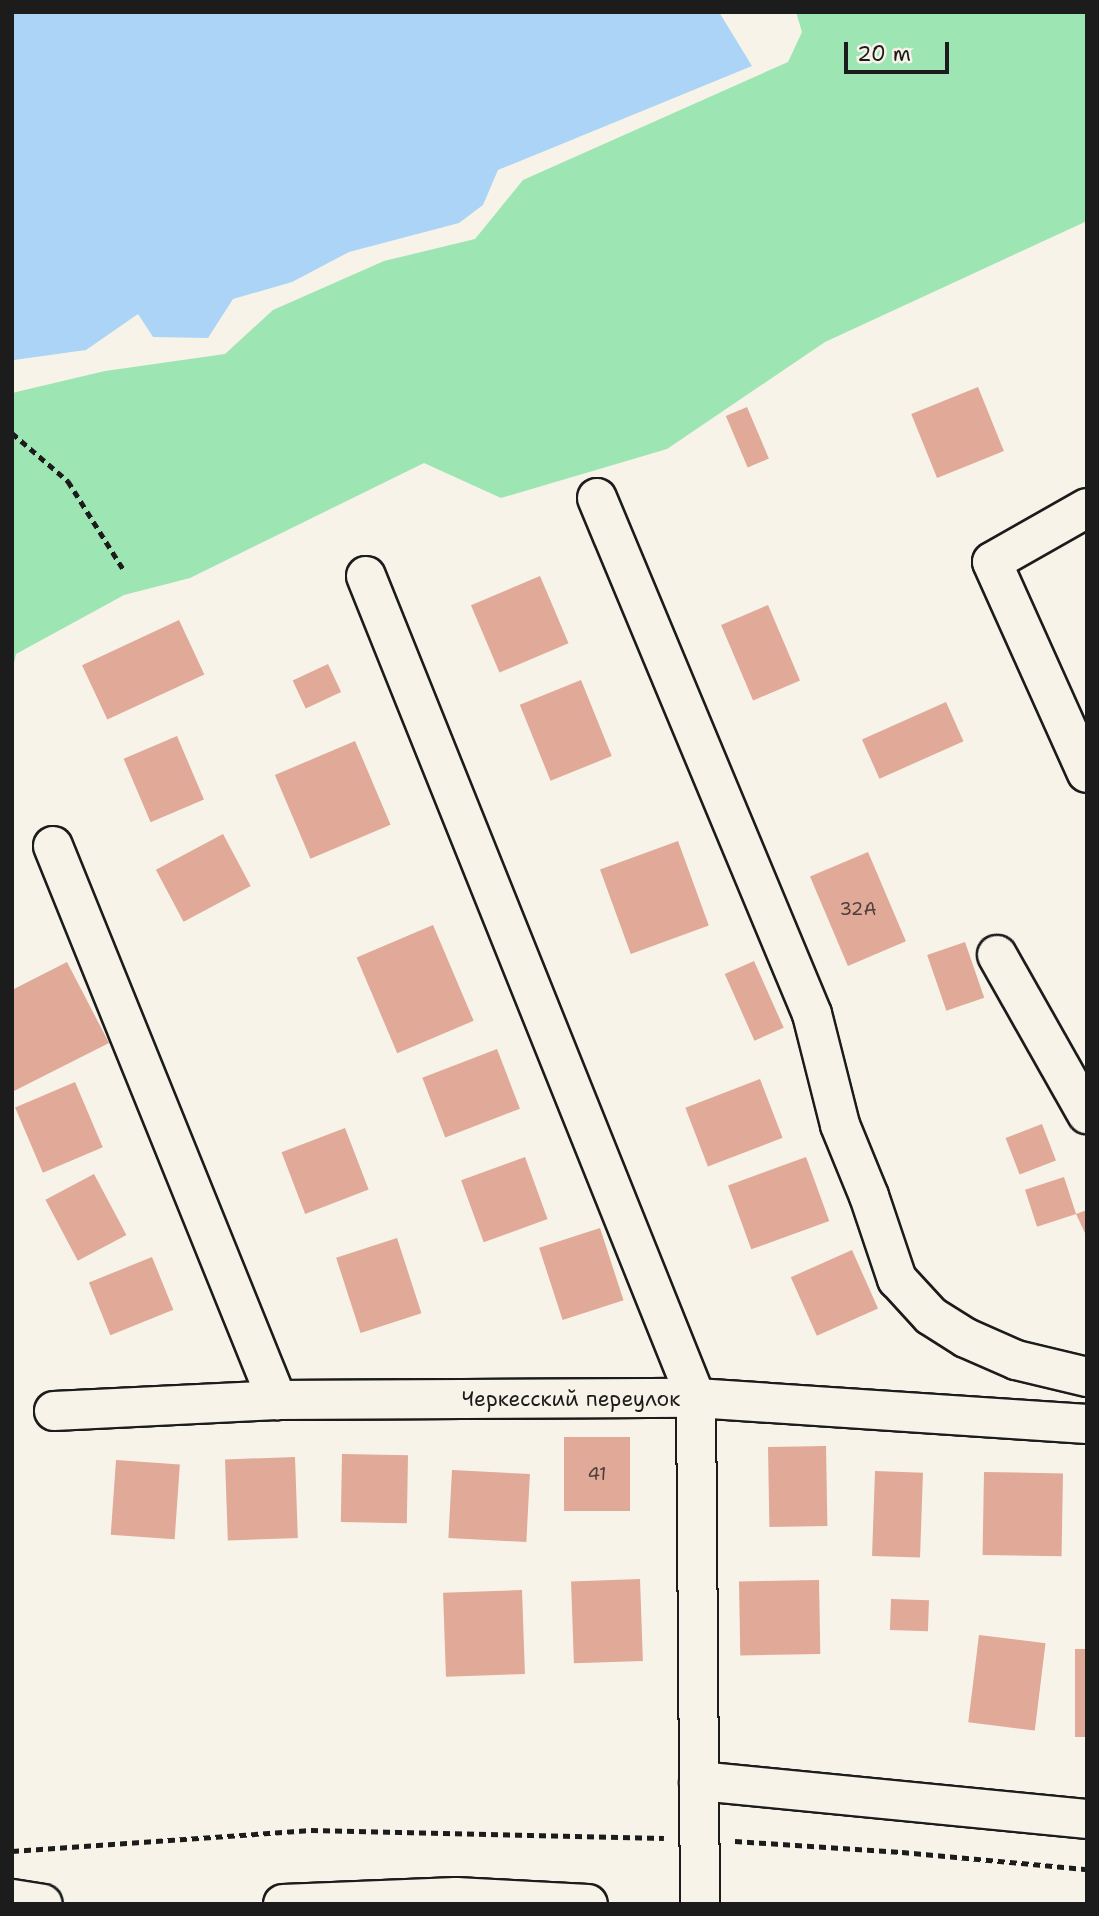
<!DOCTYPE html>
<html>
<head>
<meta charset="utf-8">
<style>
  body { margin:0 }
  #map { position:relative; width:1099px; height:1916px; overflow:hidden; background:#f7f3e8; font-family:"Shantell Sans",sans-serif }
  div>[style] { position:absolute }
  [style*='--x'] { left:calc(var(--x)*1px); top:calc(var(--y)*1px); width:calc(var(--w)*1px); rotate:calc(var(--a)*1deg) }
  .green>* { inset:0; background:#9de5b2 }
  .water>* { inset:0; background:#acd4f6 }
  .building>* { inset:0; background:#e0a998; transform-origin:0 0 }
  .path>* { height:4.5px; margin-top:-2.25px; transform-origin:0; background:repeating-linear-gradient(90deg,#1c1c1c 0 7px,transparent 0 12px) }
  .roads { filter:drop-shadow(2px 0 #1c1c1c) drop-shadow(-2px 0 #1c1c1c) drop-shadow(0 2px #1c1c1c) drop-shadow(0 -2px #1c1c1c) }
  .minor>* { height:38px; margin:-19px; padding:0 19px; transform-origin:19px; border-radius:19px; background:#f7f3e8 }
  .major>* { height:38px; margin:-19px; padding:0 19px; transform-origin:19px; border-radius:19px; background:#f7f3e8 }
  span { translate:-50% -50%; white-space:nowrap; text-align:center; line-height:1.15; -webkit-text-stroke:5px #f7f3e8; paint-order:stroke }
  .number-label { font-size:18px; color:#4d3f3b }
  .number-label span { -webkit-text-stroke-width:0 }
  .street-label { font-size:21px; color:#1c1c1c }
  .frame { position:absolute; inset:0; border:14px solid #1c1c1c; pointer-events:none }
  .scale { position:absolute; left:844px; top:42px; width:105px; height:32px; box-sizing:border-box; border:4px solid #1c1c1c; border-top:0; padding-left:9px; font-size:21px; line-height:24px; white-space:nowrap; color:#1c1c1c; -webkit-text-stroke:5px #f7f3e8; paint-order:stroke }
</style>
</head>
<body>
<div id="map">
  <div class="green">
    <i style="clip-path:polygon(796px 12px,1087px 12px,1087px 221px,825px 342px,667px 449px,501px 498px,424px 463px,190px 578px,124px 595px,16px 654px,12px 673px,12px 393px,105px 371px,225px 354px,273px 310px,384px 261px,475px 239px,523px 180px,788px 62px,802px 32px)"></i>
  </div>
  <div class="water">
    <i style="clip-path:polygon(12px 12px,719px 12px,752px 66px,498px 170px,483px 205px,459px 223px,349px 252px,292px 282px,233px 299px,208px 338px,153px 337px,138px 314px,86px 350px,14px 360px)"></i>
  </div>
  <div class="building">
    <i style="left:978px;top:387px;width:69px;height:72px;rotate:68deg"></i>
    <i style="left:747px;top:407px;width:56px;height:23px;rotate:67deg"></i>
    <i style="left:540px;top:576px;width:73px;height:75px;rotate:67deg"></i>
    <i style="left:768px;top:605px;width:82px;height:51px;rotate:67deg"></i>
    <i style="left:179px;top:620px;width:60px;height:107px;rotate:65deg"></i>
    <i style="left:328px;top:664px;width:31px;height:39px;rotate:65deg"></i>
    <i style="left:581px;top:680px;width:82px;height:66px;rotate:68deg"></i>
    <i style="left:946px;top:702px;width:43px;height:92px;rotate:66deg"></i>
    <i style="left:177px;top:736px;width:69px;height:58px;rotate:67deg"></i>
    <i style="left:355px;top:741px;width:91px;height:87px;rotate:67deg"></i>
    <i style="left:223px;top:834px;width:59px;height:76px;rotate:62deg"></i>
    <i style="left:678px;top:841px;width:90px;height:83px;rotate:70deg"></i>
    <i style="left:868px;top:852px;width:97px;height:63px;rotate:67deg"></i>
    <i style="left:433px;top:925px;width:104px;height:83px;rotate:67deg"></i>
    <i style="left:965px;top:942px;width:59px;height:40px;rotate:71deg"></i>
    <i style="left:754px;top:961px;width:73px;height:32px;rotate:66deg"></i>
    <i style="clip-path:polygon(67px 962px,109px 1043px,12px 1092px,12px 990px)"></i>
    <i style="left:497px;top:1049px;width:64px;height:80px;rotate:69deg"></i>
    <i style="left:760px;top:1079px;width:63px;height:80px;rotate:69deg"></i>
    <i style="left:75px;top:1082px;width:71px;height:65px;rotate:67deg"></i>
    <i style="left:1042px;top:1124px;width:39px;height:39px;rotate:69deg"></i>
    <i style="left:345px;top:1128px;width:66px;height:68px;rotate:69deg"></i>
    <i style="left:525px;top:1157px;width:66px;height:68px;rotate:70deg"></i>
    <i style="left:806px;top:1157px;width:68px;height:83px;rotate:70deg"></i>
    <i style="left:94px;top:1174px;width:69px;height:55px;rotate:62deg"></i>
    <i style="left:1064px;top:1177px;width:39px;height:41px;rotate:72deg"></i>
    <i style="clip-path:polygon(1087px 1210px,1087px 1232px,1085px 1233px,1076px 1214px)"></i>
    <i style="left:600px;top:1228px;width:76px;height:64px;rotate:72deg"></i>
    <i style="left:397px;top:1238px;width:79px;height:64px;rotate:72deg"></i>
    <i style="left:852px;top:1250px;width:64px;height:67px;rotate:66deg"></i>
    <i style="left:152px;top:1257px;width:57px;height:68px;rotate:68deg"></i>
    <i style="left:564px;top:1437px;width:66px;height:74px"></i>
    <i style="left:826px;top:1446px;width:80px;height:58px;rotate:89deg"></i>
    <i style="left:342px;top:1454px;width:66px;height:68px;rotate:1deg"></i>
    <i style="left:295px;top:1457px;width:81px;height:70px;rotate:88deg"></i>
    <i style="left:116px;top:1460px;width:64px;height:75px;rotate:4deg"></i>
    <i style="left:452px;top:1470px;width:78px;height:68px;rotate:3deg"></i>
    <i style="left:875px;top:1471px;width:48px;height:85px;rotate:2deg"></i>
    <i style="left:984px;top:1472px;width:79px;height:83px;rotate:1deg"></i>
    <i style="left:640px;top:1579px;width:82px;height:69px;rotate:88deg"></i>
    <i style="left:819px;top:1580px;width:74px;height:80px;rotate:89deg"></i>
    <i style="left:522px;top:1590px;width:84px;height:79px;rotate:88deg"></i>
    <i style="left:891px;top:1599px;width:38px;height:31px;rotate:2deg"></i>
    <i style="left:979px;top:1635px;width:67px;height:88px;rotate:7deg"></i>
    <i style="left:1075px;top:1649px;width:12px;height:88px"></i>
  </div>
  <div class="path">
    <i style="--x:12;--y:433;--w:74;--a:40.6"></i>
    <i style="--x:68;--y:481;--w:107;--a:57.9"></i>
    <i style="--x:735;--y:1841;--w:167;--a:3.8"></i>
    <i style="--x:902;--y:1852;--w:186;--a:5.3"></i>
    <i style="--x:12;--y:1851;--w:300;--a:-4"></i>
    <i style="--x:311;--y:1830;--w:353;--a:1.3"></i>
  </div>
  <div class="roads">
    <div class="minor">
      <i style="--x:597;--y:498;--w:559;--a:67.38"></i>
      <i style="--x:812;--y:1014;--w:114;--a:75.8"></i>
      <i style="--x:840;--y:1125;--w:77;--a:67.8"></i>
      <i style="--x:869;--y:1196;--w:88;--a:71.4"></i>
      <i style="--x:897;--y:1279;--w:50;--a:47.4"></i>
      <i style="--x:931;--y:1316;--w:41;--a:32.2"></i>
      <i style="--x:966;--y:1338;--w:55;--a:23.7"></i>
      <i style="--x:1016;--y:1360;--w:73;--a:13.5"></i>
      <i style="--x:1087;--y:508;--w:109;--a:150.4"></i>
      <i style="--x:992;--y:562;--w:231;--a:65.8"></i>
      <i style="--x:366;--y:576;--w:886;--a:68.13"></i>
      <i style="--x:696;--y:1398;--w:506;--a:89.55"></i>
      <i style="--x:53;--y:846;--w:598;--a:67.98"></i>
      <i style="--x:997;--y:955;--w:183;--a:60.5"></i>
      <i style="--x:54;--y:1411;--w:223;--a:-2.8"></i>
      <i style="--x:277;--y:1400;--w:419;--a:-0.3"></i>
      <i style="--x:696;--y:1398;--w:392;--a:3.8"></i>
      <i style="--x:699;--y:1781;--w:390;--a:5.6"></i>
      <i style="--x:283;--y:1904;--w:173;--a:-2.3"></i>
      <i style="--x:456;--y:1897;--w:132;--a:3"></i>
    </div>
    <div class="major">
      <i style="--x:12;--y:1899;--w:31;--a:9"></i>
    </div>
  </div>
  <div class="number-label">
    <span style="left:858px;top:909px">32А</span>
    <span style="left:597px;top:1474px">41</span>
  </div>
  <div class="street-label">
    <span style="left:571px;top:1399px">Черкесский переулок</span>
  </div>
  <div class="frame"></div>
  <div class="scale">20 m</div>
</div>
</body>
</html>
